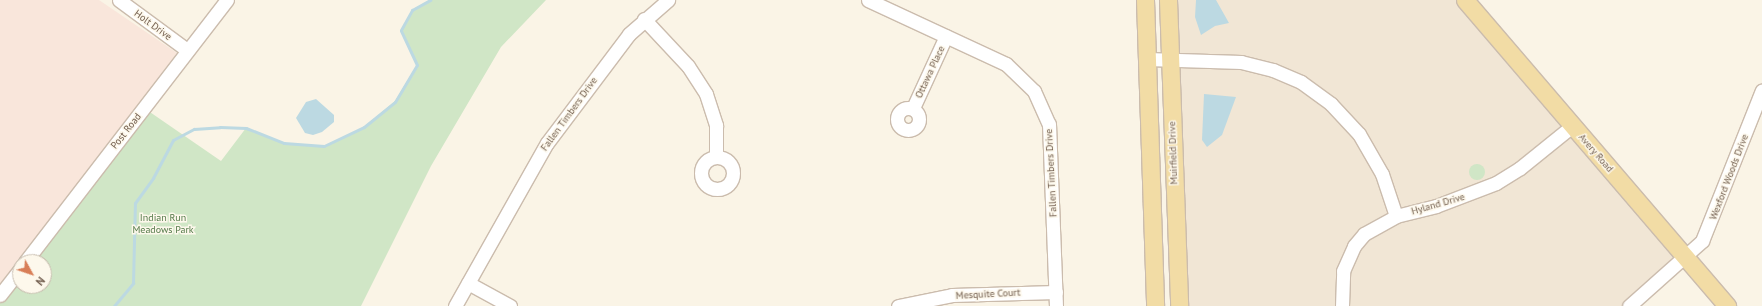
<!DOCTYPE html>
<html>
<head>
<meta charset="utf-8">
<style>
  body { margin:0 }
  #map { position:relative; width:1762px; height:306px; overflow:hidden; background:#faf4e6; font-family:"PT Sans",sans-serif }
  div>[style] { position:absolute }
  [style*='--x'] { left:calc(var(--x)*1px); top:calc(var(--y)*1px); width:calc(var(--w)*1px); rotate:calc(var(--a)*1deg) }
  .residential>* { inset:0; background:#f1e6d5 }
  .commercial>* { inset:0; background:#f9e6db }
  .green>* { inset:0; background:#d0e6c6 }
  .round { border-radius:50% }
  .water>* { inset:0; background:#bcd9e2 }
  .stream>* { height:3px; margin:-1.5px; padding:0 1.5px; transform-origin:1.5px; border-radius:1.5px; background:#bcd9e2 }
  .roads { filter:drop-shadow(1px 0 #cbbcad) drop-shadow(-1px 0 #cbbcad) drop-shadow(0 1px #cbbcad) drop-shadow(0 -1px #cbbcad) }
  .minor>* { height:13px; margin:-6.5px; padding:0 6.5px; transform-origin:6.5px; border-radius:6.5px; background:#fff }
  .minor>.ring { margin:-6.5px; padding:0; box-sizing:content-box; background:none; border:13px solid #fff; border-radius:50% }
  .major>* { height:17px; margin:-8.5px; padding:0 8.5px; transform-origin:8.5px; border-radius:8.5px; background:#f2dca5 }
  span { translate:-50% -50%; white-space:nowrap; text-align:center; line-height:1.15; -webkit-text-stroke:3px #fdf8ec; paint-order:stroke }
  .street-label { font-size:10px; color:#715d4d }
  .park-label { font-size:10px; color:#547a49 }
  .north { position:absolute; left:12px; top:254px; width:40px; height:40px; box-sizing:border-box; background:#fdf8ec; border:1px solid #c5baac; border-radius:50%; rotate:130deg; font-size:11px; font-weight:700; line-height:16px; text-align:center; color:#715d4d }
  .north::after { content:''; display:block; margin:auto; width:14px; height:18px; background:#d87e57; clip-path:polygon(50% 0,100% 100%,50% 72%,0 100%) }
</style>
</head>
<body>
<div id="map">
  <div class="residential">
    <i style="clip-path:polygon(1174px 0,1458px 0,1686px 258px,1629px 306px,1185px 306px)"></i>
  </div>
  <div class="commercial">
    <i style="clip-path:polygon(0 0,99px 0,177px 53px,0 284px)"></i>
  </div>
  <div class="green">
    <i style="clip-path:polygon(430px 0,546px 0,501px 47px,431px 166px,361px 306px,0 306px,0 297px,20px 271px,20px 286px,44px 286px,44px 262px,27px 262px,144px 108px,221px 161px,246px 128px,284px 143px,324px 146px,364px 127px,395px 101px,417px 65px,401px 30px,412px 10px)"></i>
    <i class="round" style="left:1469px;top:164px;width:16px;height:16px"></i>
  </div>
  <div class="water">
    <i style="clip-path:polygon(1196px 0,1216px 0,1229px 23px,1215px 26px,1201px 35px,1195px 17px)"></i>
    <i style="clip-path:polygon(1204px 94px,1236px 97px,1222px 135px,1207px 147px,1202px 140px)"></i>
    <i style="clip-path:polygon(316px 99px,334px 115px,334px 122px,322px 132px,313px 135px,305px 133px,296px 118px,306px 102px)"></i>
  </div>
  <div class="stream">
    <i style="--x:114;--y:306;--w:30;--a:-50"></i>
    <i style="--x:133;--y:283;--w:80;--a:-88.6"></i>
    <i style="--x:135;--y:203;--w:31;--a:-54"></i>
    <i style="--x:153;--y:178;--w:43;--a:-62.2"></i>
    <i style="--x:173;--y:140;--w:24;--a:-28"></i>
    <i style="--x:194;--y:129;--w:26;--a:-4"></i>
    <i style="--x:220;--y:127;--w:26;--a:2"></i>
    <i style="--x:246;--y:128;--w:41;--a:21.5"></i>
    <i style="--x:284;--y:143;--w:40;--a:4.3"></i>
    <i style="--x:324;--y:146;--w:44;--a:-25.4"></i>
    <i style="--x:364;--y:127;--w:40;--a:-39"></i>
    <i style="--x:395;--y:102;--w:43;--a:-59.3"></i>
    <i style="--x:417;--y:65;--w:38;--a:-115"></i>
    <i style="--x:401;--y:30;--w:23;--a:-61"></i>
    <i style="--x:412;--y:10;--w:21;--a:-29"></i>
  </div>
  <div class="roads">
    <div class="minor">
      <i style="--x:119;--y:0;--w:84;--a:36.3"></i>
      <i style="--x:868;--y:0;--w:152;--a:24.9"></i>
      <i style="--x:1006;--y:64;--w:39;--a:44"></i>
      <i style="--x:1034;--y:91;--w:36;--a:66"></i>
      <i style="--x:1049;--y:124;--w:182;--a:87.8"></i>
      <i style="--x:644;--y:19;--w:64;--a:46.9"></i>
      <i style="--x:688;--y:66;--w:33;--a:57"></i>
      <i style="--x:706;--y:94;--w:33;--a:72"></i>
      <i style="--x:716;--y:125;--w:32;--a:90"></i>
      <i style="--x:1147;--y:59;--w:94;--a:1.8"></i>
      <i style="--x:1241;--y:62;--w:33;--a:14"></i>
      <i style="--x:1273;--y:70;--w:30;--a:23"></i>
      <i style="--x:1301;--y:82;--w:37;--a:36"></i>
      <i style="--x:1331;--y:104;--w:41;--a:47"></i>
      <i style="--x:1359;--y:134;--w:46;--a:60.1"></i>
      <i style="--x:1382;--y:174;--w:44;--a:71.6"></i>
      <i class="ring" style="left:897px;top:108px;width:9px;height:9px"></i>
      <i style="--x:913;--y:108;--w:79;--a:-65.4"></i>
      <i class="ring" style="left:701px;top:157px;width:19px;height:19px"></i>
      <i style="--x:25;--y:262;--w:331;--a:-52.4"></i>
      <i style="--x:468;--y:283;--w:48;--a:28.7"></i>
      <i style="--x:0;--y:295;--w:33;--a:-52"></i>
      <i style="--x:455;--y:306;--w:187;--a:-60.6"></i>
      <i style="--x:547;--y:143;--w:136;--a:-53"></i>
      <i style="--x:629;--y:34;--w:52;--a:-41.1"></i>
      <i style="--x:898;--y:306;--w:55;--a:-11.5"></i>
      <i style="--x:952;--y:295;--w:104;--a:-1.7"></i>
      <i style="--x:1342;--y:306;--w:35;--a:-88"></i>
      <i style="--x:1343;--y:271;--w:27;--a:-66"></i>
      <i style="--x:1354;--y:246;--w:16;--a:-50"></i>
      <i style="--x:1364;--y:234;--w:37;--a:-29"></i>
      <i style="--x:1396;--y:216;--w:41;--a:-14"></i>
      <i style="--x:1436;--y:206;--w:64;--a:-21"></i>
      <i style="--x:1496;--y:183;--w:28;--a:-32"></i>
      <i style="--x:1520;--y:168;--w:67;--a:-38.9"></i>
      <i style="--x:1629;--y:306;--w:98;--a:-41.7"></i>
      <i style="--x:1702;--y:241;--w:162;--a:-68.3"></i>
    </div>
    <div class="major">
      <i style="--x:1145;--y:0;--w:306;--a:88.1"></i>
      <i style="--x:1168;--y:0;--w:306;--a:87.9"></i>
      <i style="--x:1465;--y:0;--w:403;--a:49.4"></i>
    </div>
  </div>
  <div class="street-label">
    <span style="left:153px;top:25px;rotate:36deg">Holt Drive</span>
    <span style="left:930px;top:72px;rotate:-65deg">Ottawa Place</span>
    <span style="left:569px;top:114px;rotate:-54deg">Fallen Timbers Drive</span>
    <span style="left:126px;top:131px;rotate:-52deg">Post Road</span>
    <span style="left:1173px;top:153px;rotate:-92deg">Muirfield Drive</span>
    <span style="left:1596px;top:153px;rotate:49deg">Avery Road</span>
    <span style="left:1051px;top:173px;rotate:-93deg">Fallen Timbers Drive</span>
    <span style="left:1729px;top:177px;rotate:-69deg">Wexford Woods Drive</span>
    <span style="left:1438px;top:204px;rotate:-16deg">Hyland Drive</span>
    <span style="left:988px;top:294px;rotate:-3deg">Mesquite Court</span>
  </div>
  <div class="park-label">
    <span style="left:163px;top:223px">Indian Run<br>Meadows Park</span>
  </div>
  <div class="north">N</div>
</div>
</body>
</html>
